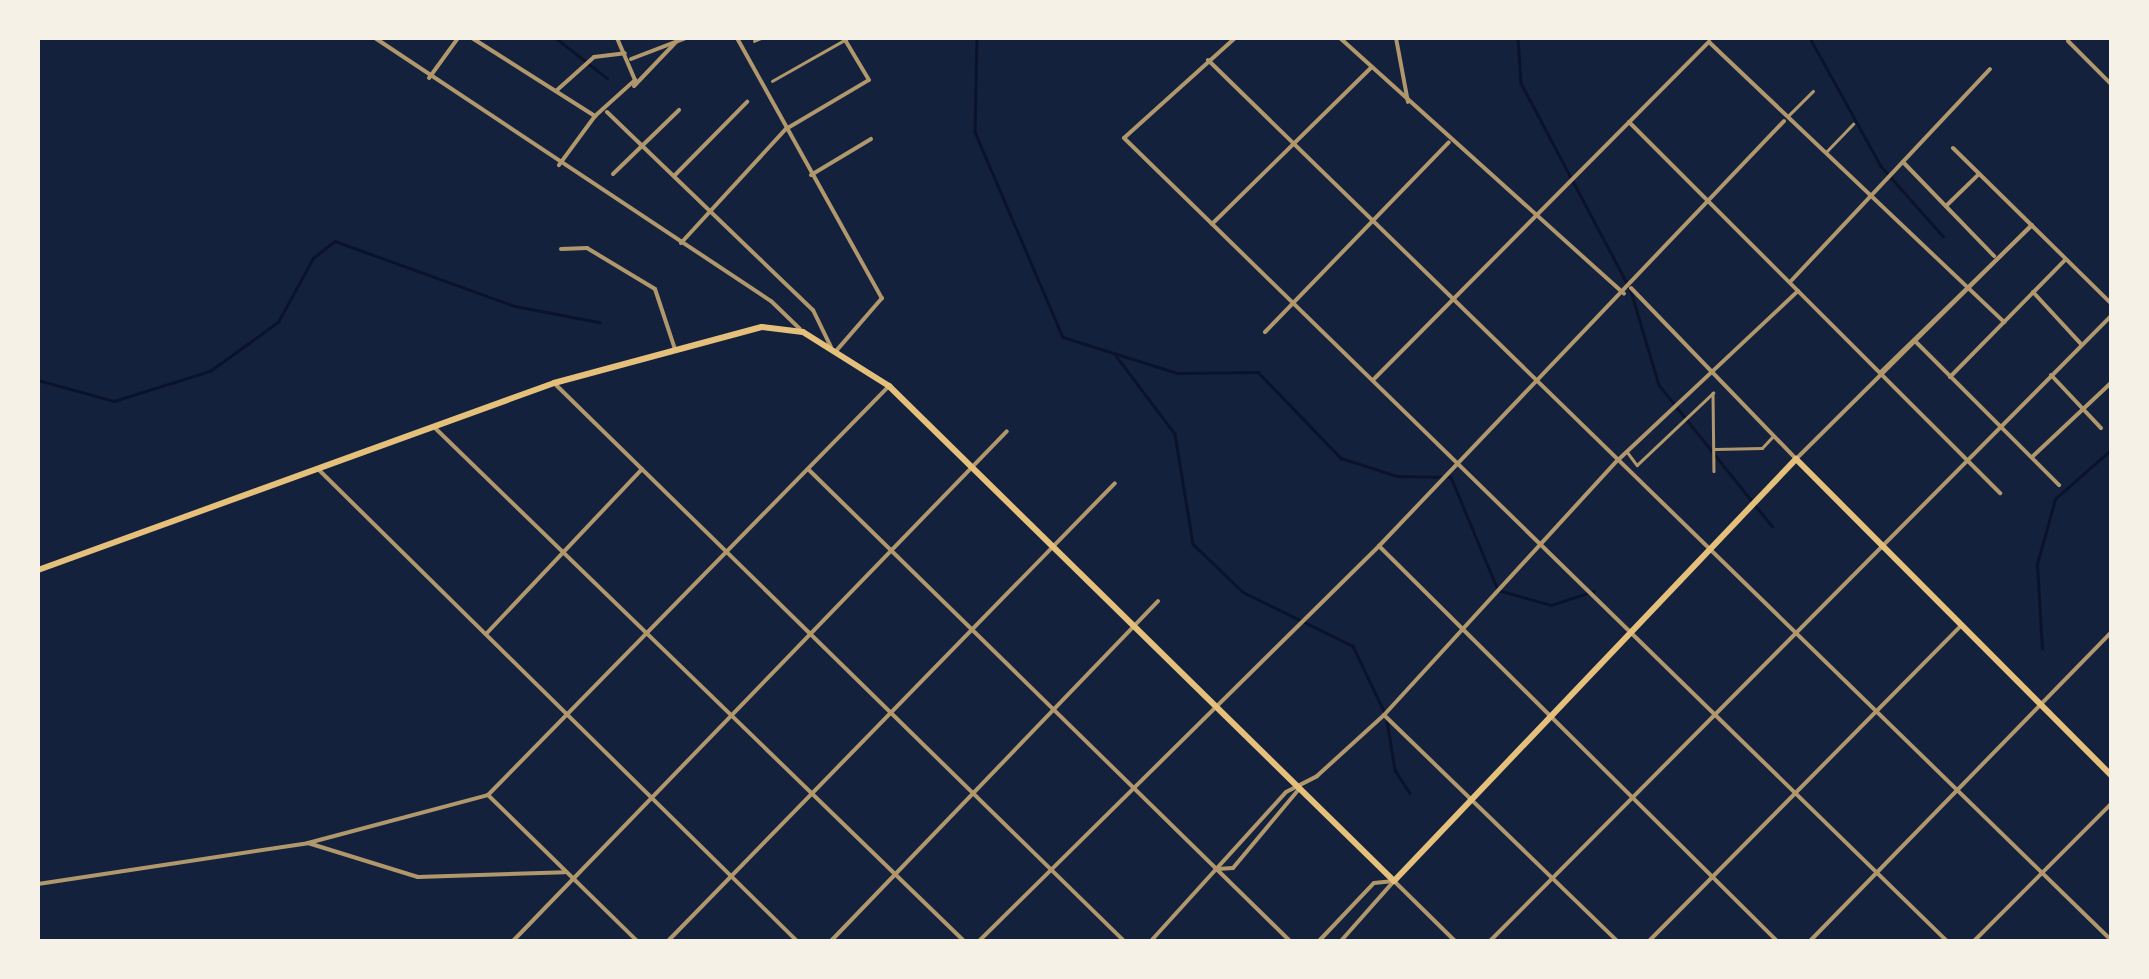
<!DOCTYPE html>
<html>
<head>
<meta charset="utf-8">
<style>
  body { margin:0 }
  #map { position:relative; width:2149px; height:979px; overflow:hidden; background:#14213d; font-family:Cabin,sans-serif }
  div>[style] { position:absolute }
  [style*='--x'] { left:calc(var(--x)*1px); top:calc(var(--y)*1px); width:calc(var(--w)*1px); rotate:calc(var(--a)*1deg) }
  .stream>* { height:2.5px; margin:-1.25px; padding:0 1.25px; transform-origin:1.25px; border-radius:1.25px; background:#0b132b }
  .service>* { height:2.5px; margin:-1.25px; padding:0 1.25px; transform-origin:1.25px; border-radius:1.25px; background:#b1986c }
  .pedestrian>* { height:2.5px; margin:-1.25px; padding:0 1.25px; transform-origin:1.25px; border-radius:1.25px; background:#b1986c }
  .minor>* { height:4px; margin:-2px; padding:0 2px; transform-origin:2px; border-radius:2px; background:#b1986c }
  .secondary>* { height:6px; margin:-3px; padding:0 3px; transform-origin:3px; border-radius:3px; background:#e5c07b }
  span { translate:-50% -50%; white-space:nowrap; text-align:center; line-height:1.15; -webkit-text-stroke:8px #f6f1e7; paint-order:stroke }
  .frame { position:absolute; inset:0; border:40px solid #f6f1e7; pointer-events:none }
</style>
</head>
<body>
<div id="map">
  <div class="stream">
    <i style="--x:556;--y:38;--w:65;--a:38.1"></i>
    <i style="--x:977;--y:38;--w:94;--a:91.2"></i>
    <i style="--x:975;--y:132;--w:223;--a:66.8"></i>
    <i style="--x:1063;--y:337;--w:120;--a:17.5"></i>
    <i style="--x:1177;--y:373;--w:81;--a:-0.7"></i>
    <i style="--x:1258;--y:372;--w:120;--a:46"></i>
    <i style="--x:1341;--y:458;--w:59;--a:17.8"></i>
    <i style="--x:1397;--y:476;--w:54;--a:1.1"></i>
    <i style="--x:1451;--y:477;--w:122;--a:67.4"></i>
    <i style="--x:1498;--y:590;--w:55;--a:15.8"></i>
    <i style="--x:1551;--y:605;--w:45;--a:-18"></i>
    <i style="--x:1518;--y:38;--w:45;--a:86.2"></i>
    <i style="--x:1521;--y:83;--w:235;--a:62.1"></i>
    <i style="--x:1631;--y:291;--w:98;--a:73.4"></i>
    <i style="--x:1659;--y:385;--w:181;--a:51.3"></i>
    <i style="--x:1810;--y:38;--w:146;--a:61"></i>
    <i style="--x:1881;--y:166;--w:94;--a:48.5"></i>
    <i style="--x:1114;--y:353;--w:101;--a:53"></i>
    <i style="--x:1175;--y:434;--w:111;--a:80.7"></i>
    <i style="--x:1193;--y:544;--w:69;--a:43.8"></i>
    <i style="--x:1243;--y:592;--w:123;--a:26.1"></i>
    <i style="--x:1353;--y:646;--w:74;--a:64.5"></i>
    <i style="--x:38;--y:380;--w:79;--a:15.4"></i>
    <i style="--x:114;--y:401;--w:101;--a:-17.4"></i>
    <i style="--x:210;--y:371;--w:84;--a:-35.8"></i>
    <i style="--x:278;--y:322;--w:73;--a:-61.3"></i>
    <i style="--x:313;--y:258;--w:28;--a:-38"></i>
    <i style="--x:335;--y:241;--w:191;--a:19.9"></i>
    <i style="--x:515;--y:306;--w:86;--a:10.8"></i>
    <i style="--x:2042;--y:649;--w:85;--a:-93.4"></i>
    <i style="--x:2037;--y:564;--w:67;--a:-74.5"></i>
    <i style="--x:2055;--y:499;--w:76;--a:-41.3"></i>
    <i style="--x:1387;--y:721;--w:50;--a:80.7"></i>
    <i style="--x:1395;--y:770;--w:27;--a:57"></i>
  </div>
  <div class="service">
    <i style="--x:754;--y:41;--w:8;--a:-23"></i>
    <i style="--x:772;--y:81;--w:87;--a:-29.5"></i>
  </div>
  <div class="pedestrian">
    <i style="--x:1788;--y:116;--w:35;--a:-45"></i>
    <i style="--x:1826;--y:152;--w:39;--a:-46"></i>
    <i style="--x:1715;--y:449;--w:47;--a:-1.2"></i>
    <i style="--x:1762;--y:448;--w:16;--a:-47"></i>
    <i style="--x:1628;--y:453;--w:15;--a:53"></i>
    <i style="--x:1637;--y:465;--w:105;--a:-43.5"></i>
    <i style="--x:1713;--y:393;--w:78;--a:89.3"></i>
  </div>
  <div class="minor">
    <i style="--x:375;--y:38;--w:475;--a:33.6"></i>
    <i style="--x:771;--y:301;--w:40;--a:44"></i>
    <i style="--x:472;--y:38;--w:146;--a:32.4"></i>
    <i style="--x:595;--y:116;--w:61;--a:126.3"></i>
    <i style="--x:737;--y:38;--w:298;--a:60.9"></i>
    <i style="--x:882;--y:298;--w:69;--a:130.9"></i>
    <i style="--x:1235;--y:38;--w:149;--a:138"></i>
    <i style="--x:1124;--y:138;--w:1151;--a:44.3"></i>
    <i style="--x:1340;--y:38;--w:382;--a:42"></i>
    <i style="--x:1396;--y:38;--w:65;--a:79.4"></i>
    <i style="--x:2068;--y:41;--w:62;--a:45"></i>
    <i style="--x:631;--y:59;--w:59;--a:-20.9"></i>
    <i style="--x:1208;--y:60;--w:1262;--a:44.26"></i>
    <i style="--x:429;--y:78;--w:49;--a:-54.1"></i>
    <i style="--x:634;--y:86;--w:61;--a:-46.3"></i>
    <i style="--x:556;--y:91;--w:51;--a:-41.8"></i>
    <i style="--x:594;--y:57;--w:31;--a:-7"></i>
    <i style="--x:607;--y:112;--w:286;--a:43.9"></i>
    <i style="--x:813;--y:310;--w:41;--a:64.1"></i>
    <i style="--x:595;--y:116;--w:54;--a:-42"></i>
    <i style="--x:635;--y:80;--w:46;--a:-113.2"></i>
    <i style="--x:1629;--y:122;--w:525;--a:45"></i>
    <i style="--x:1953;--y:148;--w:223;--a:44.5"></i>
    <i style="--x:1903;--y:162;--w:131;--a:45.9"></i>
    <i style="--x:613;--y:174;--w:92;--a:-44.1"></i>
    <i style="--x:675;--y:175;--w:103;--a:-45.4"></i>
    <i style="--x:811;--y:175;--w:70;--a:-31"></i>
    <i style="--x:1946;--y:206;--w:45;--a:-44.1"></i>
    <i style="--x:1212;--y:224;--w:224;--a:-44.5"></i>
    <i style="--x:681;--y:243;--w:155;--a:-47.4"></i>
    <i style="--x:786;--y:129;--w:96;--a:-30.6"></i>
    <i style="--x:869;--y:80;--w:49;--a:-120.8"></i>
    <i style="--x:561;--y:249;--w:26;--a:-2"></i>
    <i style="--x:587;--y:248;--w:79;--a:31.1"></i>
    <i style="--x:655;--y:289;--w:63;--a:71.6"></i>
    <i style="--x:1790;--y:282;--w:292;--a:-46.8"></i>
    <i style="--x:1631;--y:288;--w:238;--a:46"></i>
    <i style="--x:1796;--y:459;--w:332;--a:-44.8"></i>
    <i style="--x:2033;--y:292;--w:71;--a:47.3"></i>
    <i style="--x:1265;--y:332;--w:264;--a:-45.9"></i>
    <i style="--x:1917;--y:343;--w:201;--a:45"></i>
    <i style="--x:1880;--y:373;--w:212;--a:-44.2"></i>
    <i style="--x:2051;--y:375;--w:73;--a:46.7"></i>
    <i style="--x:1950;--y:377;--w:165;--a:-45.5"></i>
    <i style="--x:1373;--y:380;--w:477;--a:-45.2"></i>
    <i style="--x:1709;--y:42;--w:407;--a:43.5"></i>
    <i style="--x:554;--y:383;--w:799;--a:44.39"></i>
    <i style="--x:435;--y:428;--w:738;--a:44.12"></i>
    <i style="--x:2032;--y:457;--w:110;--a:-43.2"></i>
    <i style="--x:318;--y:469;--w:674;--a:44.58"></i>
    <i style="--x:808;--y:469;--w:676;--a:44.4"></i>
    <i style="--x:1379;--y:546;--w:562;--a:44.78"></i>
    <i style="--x:486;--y:634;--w:227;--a:-46.6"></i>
    <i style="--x:1384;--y:715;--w:326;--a:44.1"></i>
    <i style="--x:488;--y:795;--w:573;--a:-45.57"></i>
    <i style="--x:488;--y:795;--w:210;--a:44.4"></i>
    <i style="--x:308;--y:843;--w:115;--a:17.2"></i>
    <i style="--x:418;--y:877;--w:147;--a:-1.9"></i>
    <i style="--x:1217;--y:869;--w:16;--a:-4"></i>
    <i style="--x:1233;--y:868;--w:103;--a:-50.1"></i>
    <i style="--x:1394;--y:881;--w:87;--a:44.5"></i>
    <i style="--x:38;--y:884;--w:273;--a:-8.6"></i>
    <i style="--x:308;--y:843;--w:186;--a:-14.9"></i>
    <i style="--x:512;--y:942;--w:711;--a:-45.91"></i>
    <i style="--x:667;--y:942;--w:641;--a:-45.69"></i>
    <i style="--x:830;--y:942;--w:473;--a:-46.1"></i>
    <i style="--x:978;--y:942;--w:564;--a:-44.64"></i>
    <i style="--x:1379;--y:546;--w:587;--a:-46.38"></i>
    <i style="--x:1150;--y:942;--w:202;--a:-47.8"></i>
    <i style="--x:1286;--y:792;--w:35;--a:-27"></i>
    <i style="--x:1317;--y:776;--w:91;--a:-42.3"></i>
    <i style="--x:1384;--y:715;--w:346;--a:-47.5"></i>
    <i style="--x:1618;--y:460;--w:247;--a:-43.2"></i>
    <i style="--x:1318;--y:942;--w:81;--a:-46.5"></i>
    <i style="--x:1374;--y:883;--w:20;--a:-6"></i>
    <i style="--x:1340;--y:942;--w:81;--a:-48.5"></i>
    <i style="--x:1489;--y:942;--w:884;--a:-45.18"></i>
    <i style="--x:1648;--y:942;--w:443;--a:-45.3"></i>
    <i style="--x:1809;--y:942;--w:434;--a:-45.7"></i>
    <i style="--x:1973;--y:942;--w:197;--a:-45"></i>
  </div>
  <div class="secondary">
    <i style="--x:38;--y:570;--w:549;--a:-19.92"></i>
    <i style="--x:554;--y:383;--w:215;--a:-15.1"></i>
    <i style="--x:762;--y:327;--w:41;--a:7"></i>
    <i style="--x:803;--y:332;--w:102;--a:32.1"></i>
    <i style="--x:889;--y:386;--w:707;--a:44.43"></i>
    <i style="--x:1394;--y:881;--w:583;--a:-46.39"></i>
    <i style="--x:1796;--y:459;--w:448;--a:45.1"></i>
  </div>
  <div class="frame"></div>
</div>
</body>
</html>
